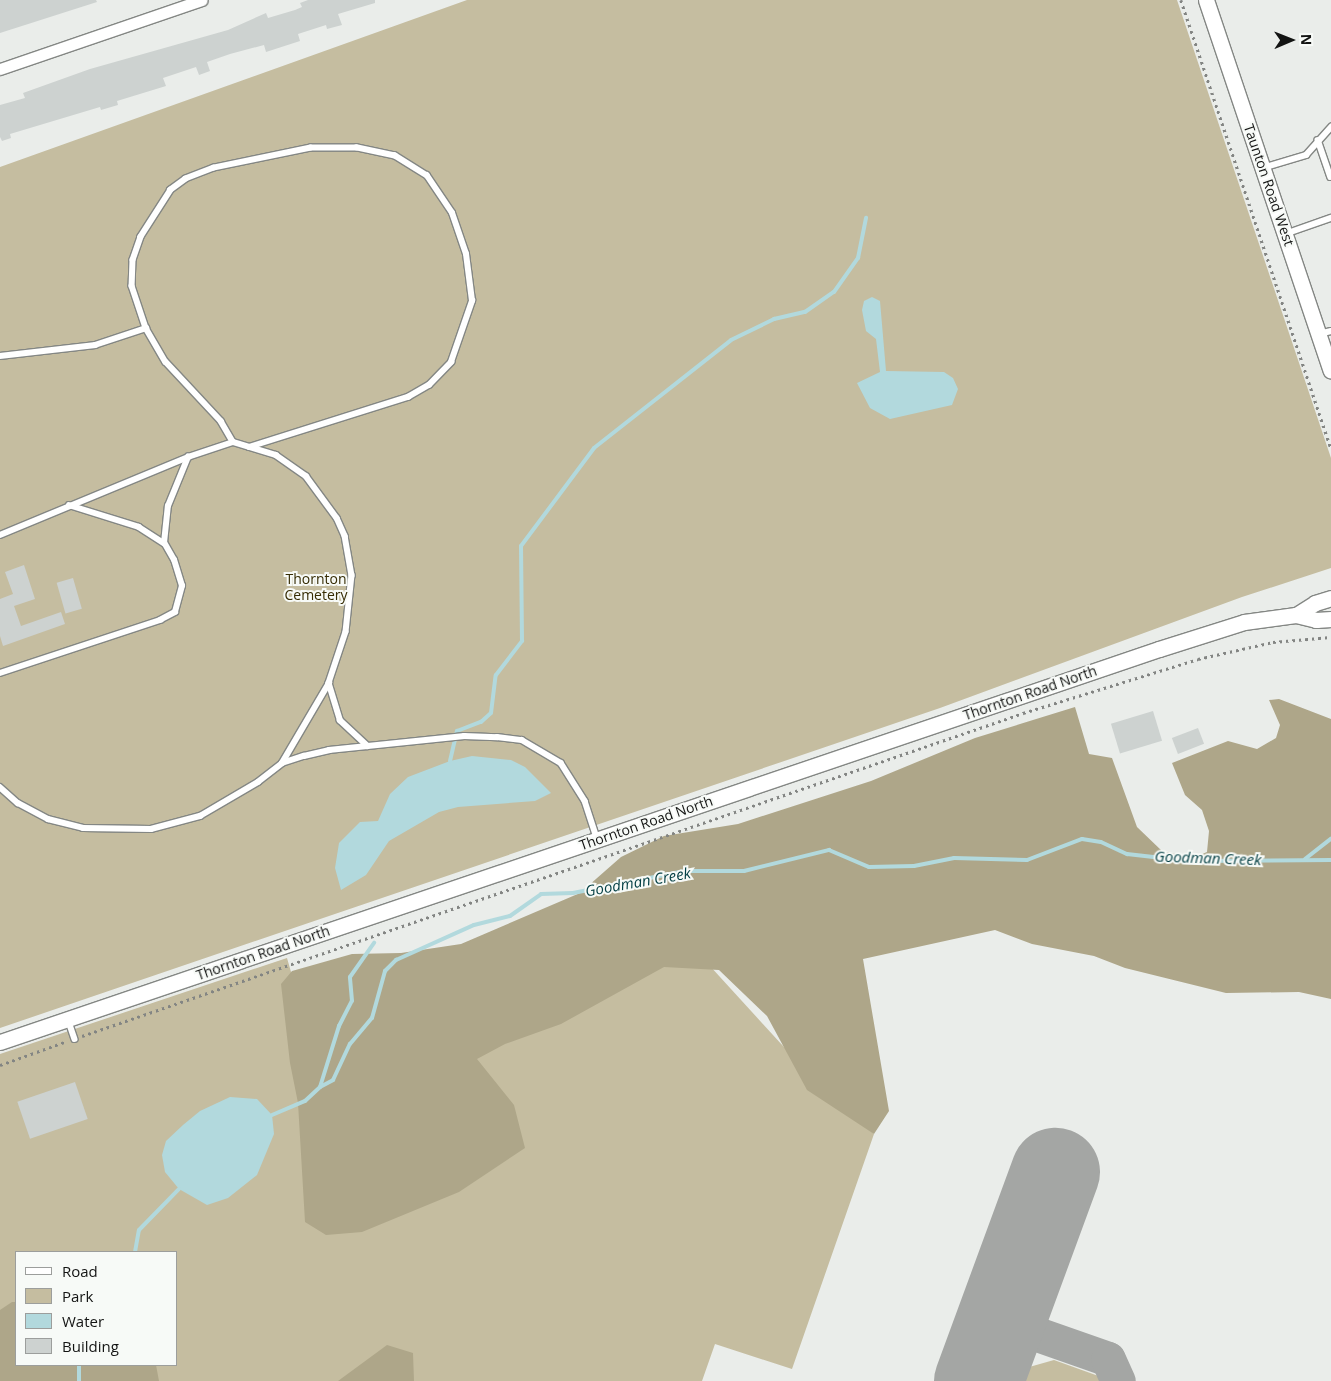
<!DOCTYPE html>
<html>
<head>
<meta charset="utf-8">
<style>
  body { margin:0 }
  #map { position:relative; width:1331px; height:1381px; overflow:hidden; background:#eaedea; font-family:"Open Sans",sans-serif }
  div>[style] { position:absolute }
  [style*='--x'] { left:calc(var(--x)*1px); top:calc(var(--y)*1px); width:calc(var(--w)*1px); rotate:calc(var(--a)*1deg) }
  .green>* { inset:0; background:#c5bda0 }
  .forest>* { inset:0; background:#aea689 }
  .water>* { inset:0; background:#b2d9dd }
  .stream>* { height:4px; margin:-2px; padding:0 2px; transform-origin:2px; border-radius:2px; background:#b2d9dd }
  .taxiway>* { height:35px; margin:-17.5px; padding:0 17.5px; transform-origin:17.5px; border-radius:17.5px; background:#a4a6a4 }
  .runway>* { height:89px; margin:-44.5px; padding:0 44.5px; transform-origin:44.5px; border-radius:44.5px; background:#a4a6a4 }
  .building>* { inset:0; background:#cdd2d0; transform-origin:0 0 }
  .path>* { height:2.5px; margin-top:-1.25px; transform-origin:0; background:repeating-linear-gradient(90deg,#838583 0 2.5px,transparent 0 6.5px) }
  .roads { filter:drop-shadow(1px 0 #848784) drop-shadow(-1px 0 #848784) drop-shadow(0 1px #848784) drop-shadow(0 -1px #848784) }
  .service>* { height:5.5px; margin:-2.75px; padding:0 2.75px; transform-origin:2.75px; border-radius:2.75px; background:#fff }
  .minor>* { height:11px; margin:-5.5px; padding:0 5.5px; transform-origin:5.5px; border-radius:5.5px; background:#fff }
  .secondary>* { height:15px; margin:-7.5px; padding:0 7.5px; transform-origin:7.5px; border-radius:7.5px; background:#fff }
  span { translate:-50% -50%; white-space:nowrap; text-align:center; line-height:1.15; -webkit-text-stroke:4px #f7faf7; paint-order:stroke }
  .street-label { font-size:14px; color:#131413 }
  .park-label { font-size:14px; color:#362c04 }
  .water-label { font-size:15px; color:#003d42; font-style:italic }
  .legend { position:absolute; left:15px; top:1251px; width:162px; height:115px; box-sizing:border-box; background:#f7faf7; border:1px solid #9c9e9c; margin:0; padding:6px 9px; list-style:none; font-size:15px; color:#131413 }
  .legend li { display:flex; align-items:center; gap:10px; height:25px }
  .legend b { width:25px; border:1px solid #9c9e9c }
  .north { position:absolute; left:1266px; top:15px; width:50px; height:50px; -webkit-text-stroke:4px #f7faf7; paint-order:stroke; rotate:89deg; font-size:14px; font-weight:700; line-height:20px; text-align:center; color:#131413 }
  .north::after { content:''; display:block; margin:auto; width:18px; height:22px; background:#131413; clip-path:polygon(50% 0,100% 100%,50% 72%,0 100%) }
</style>
</head>
<body>
<div id="map">
  <div class="green">
    <i style="clip-path:polygon(467px 0,1177px 0,1331px 458px,1331px 568px,1242px 597px,940px 708px,0 1028px,0 167px)"></i>
    <i style="clip-path:polygon(evenodd,699px 954px,815px 1081px,874px 1134px,792px 1369px,715px 1344px,702px 1381px,0 1381px,0 1054px,287px 958px,325px 1090px,461px 1033px,699px 954px,16px 1252px,176px 1252px,176px 1365px,16px 1365px,16px 1252px)"></i>
    <i style="clip-path:polygon(1054px 1360px,1104px 1378px,1105px 1381px,1011px 1381px,1015px 1371px)"></i>
  </div>
  <div class="forest">
    <i style="clip-path:polygon(1279px 699px,1331px 719px,1331px 999px,1299px 992px,1226px 993px,1125px 968px,1094px 956px,1032px 944px,995px 930px,863px 959px,889px 1111px,874px 1134px,807px 1090px,767px 1016px,719px 970px,664px 967px,561px 1024px,505px 1044px,477px 1059px,514px 1105px,525px 1148px,459px 1192px,362px 1232px,326px 1235px,305px 1222px,298px 1103px,290px 1063px,281px 984px,292px 971px,352px 954px,401px 953px,461px 944px,580px 893px,621px 857px,664px 836px,738px 824px,871px 781px,975px 738px,1075px 707px,1089px 754px,1112px 758px,1137px 827px,1162px 851px,1193px 858px,1207px 852px,1209px 831px,1202px 810px,1185px 795px,1172px 763px,1228px 741px,1257px 749px,1276px 738px,1280px 725px,1269px 700px)"></i>
    <i style="clip-path:polygon(12px 1302px,16px 1302px,16px 1365px,156px 1365px,159px 1381px,0 1381px,0 1310px)"></i>
    <i style="clip-path:polygon(387px 1345px,413px 1353px,414px 1381px,338px 1381px)"></i>
  </div>
  <div class="water">
    <i style="clip-path:polygon(872px 297px,880px 301px,886px 371px,944px 372px,953px 378px,958px 389px,952px 405px,890px 419px,870px 408px,857px 383px,880px 372px,876px 339px,866px 331px,862px 310px,864px 301px)"></i>
    <i style="clip-path:polygon(472px 756px,511px 760px,525px 767px,551px 793px,535px 801px,458px 807px,439px 812px,389px 841px,366px 875px,341px 890px,335px 868px,339px 843px,360px 822px,378px 821px,390px 794px,408px 777px,450px 761px)"></i>
    <i style="clip-path:polygon(230px 1097px,257px 1099px,272px 1115px,274px 1134px,257px 1175px,228px 1198px,207px 1205px,179px 1189px,165px 1172px,162px 1155px,166px 1141px,183px 1125px,200px 1111px)"></i>
  </div>
  <div class="stream">
    <i style="--x:450;--y:761;--w:31;--a:-77"></i>
    <i style="--x:457;--y:731;--w:26;--a:-21"></i>
    <i style="--x:481;--y:722;--w:13;--a:-42"></i>
    <i style="--x:491;--y:713;--w:38;--a:-83"></i>
    <i style="--x:496;--y:675;--w:43;--a:-52.6"></i>
    <i style="--x:522;--y:641;--w:95;--a:-90.6"></i>
    <i style="--x:521;--y:546;--w:122;--a:-53.3"></i>
    <i style="--x:594;--y:448;--w:174;--a:-38.2"></i>
    <i style="--x:731;--y:340;--w:48;--a:-26"></i>
    <i style="--x:774;--y:319;--w:32;--a:-13"></i>
    <i style="--x:805;--y:312;--w:35;--a:-35"></i>
    <i style="--x:834;--y:292;--w:42;--a:-54.8"></i>
    <i style="--x:858;--y:258;--w:41;--a:-78.7"></i>
    <i style="--x:1305;--y:859;--w:33;--a:-38"></i>
    <i style="--x:320;--y:1087;--w:64;--a:-72.7"></i>
    <i style="--x:339;--y:1026;--w:28;--a:-63"></i>
    <i style="--x:352;--y:1001;--w:24;--a:-95"></i>
    <i style="--x:350;--y:977;--w:42;--a:-54.8"></i>
    <i style="--x:272;--y:1115;--w:36;--a:-23"></i>
    <i style="--x:305;--y:1101;--w:21;--a:-43"></i>
    <i style="--x:320;--y:1087;--w:15;--a:-28"></i>
    <i style="--x:333;--y:1080;--w:40;--a:-65"></i>
    <i style="--x:350;--y:1044;--w:34;--a:-50"></i>
    <i style="--x:372;--y:1018;--w:49;--a:-74.5"></i>
    <i style="--x:385;--y:971;--w:16;--a:-45"></i>
    <i style="--x:396;--y:960;--w:85;--a:-24.2"></i>
    <i style="--x:474;--y:925;--w:37;--a:-14"></i>
    <i style="--x:510;--y:916;--w:38;--a:-35"></i>
    <i style="--x:541;--y:894;--w:32;--a:-2"></i>
    <i style="--x:573;--y:893;--w:114;--a:-11.1"></i>
    <i style="--x:685;--y:871;--w:59;--a:0"></i>
    <i style="--x:744;--y:871;--w:88;--a:-13.9"></i>
    <i style="--x:829;--y:850;--w:43;--a:23"></i>
    <i style="--x:869;--y:867;--w:45;--a:-1.3"></i>
    <i style="--x:914;--y:866;--w:41;--a:-11.3"></i>
    <i style="--x:954;--y:858;--w:73;--a:1.6"></i>
    <i style="--x:1027;--y:860;--w:59;--a:-20.9"></i>
    <i style="--x:1082;--y:839;--w:19;--a:9"></i>
    <i style="--x:1101;--y:842;--w:29;--a:25"></i>
    <i style="--x:1127;--y:854;--w:62;--a:6.4"></i>
    <i style="--x:1189;--y:861;--w:142;--a:-0.4"></i>
    <i style="--x:135;--y:1252;--w:22;--a:-80"></i>
    <i style="--x:139;--y:1230;--w:57;--a:-45.7"></i>
    <i style="--x:79;--y:1365;--w:16;--a:90"></i>
  </div>
  <div class="taxiway">
    <i style="--x:1000;--y:1321;--w:114;--a:19.4"></i>
    <i style="--x:1108;--y:1359;--w:24;--a:66"></i>
  </div>
  <div class="runway">
    <i style="--x:978;--y:1381;--w:223;--a:-69.8"></i>
  </div>
  <div class="building">
    <i style="clip-path:polygon(0 0,96px 0,97px 2px,0 33px)"></i>
    <i style="clip-path:polygon(308px 0,375px 0,375px 3px,338px 14px,342px 25px,327px 29px,326px 25px,298px 34px,300px 41px,266px 52px,264px 45px,230px 54px,207px 62px,210px 71px,199px 75px,196px 67px,163px 78px,166px 86px,117px 101px,118px 105px,101px 110px,100px 107px,10px 134px,11px 138px,2px 141px,0 137px,0 105px,25px 98px,23px 93px,90px 69px,228px 30px,266px 13px,268px 18px,295px 10px,302px 7px,300px 3px)"></i>
    <i style="clip-path:polygon(24px 565px,35px 599px,14px 606px,21px 626px,61px 612px,65px 624px,3px 646px,0 636px,0 599px,13px 594px,5px 572px)"></i>
    <i style="left:73px;top:578px;width:32px;height:17px;rotate:74deg"></i>
    <i style="left:1153px;top:711px;width:31px;height:44px;rotate:73deg"></i>
    <i style="left:1198px;top:728px;width:17px;height:28px;rotate:69deg"></i>
    <i style="left:75px;top:1082px;width:39px;height:61px;rotate:71deg"></i>
  </div>
  <div class="path">
    <i style="--x:1181;--y:0;--w:472;--a:71.5"></i>
    <i style="--x:82;--y:1036;--w:995;--a:-18.94"></i>
    <i style="--x:1023;--y:713;--w:183;--a:-17.1"></i>
    <i style="--x:1198;--y:659;--w:77;--a:-12.8"></i>
    <i style="--x:1273;--y:642;--w:58;--a:-4.9"></i>
    <i style="--x:0;--y:1065;--w:71;--a:-19.7"></i>
  </div>
  <div class="roads">
    <div class="service">
      <i style="--x:1318;--y:140;--w:39;--a:71"></i>
      <i style="--x:1263;--y:168;--w:45;--a:-16.8"></i>
      <i style="--x:1306;--y:155;--w:38;--a:-48"></i>
      <i style="--x:1285;--y:234;--w:49;--a:-19.2"></i>
      <i style="--x:1319;--y:334;--w:12;--a:-14"></i>
      <i style="--x:0;--y:356;--w:96;--a:-6.6"></i>
      <i style="--x:95;--y:345;--w:54;--a:-18.4"></i>
      <i style="--x:249;--y:447;--w:167;--a:-17.5"></i>
      <i style="--x:408;--y:397;--w:24;--a:-30"></i>
      <i style="--x:429;--y:385;--w:32;--a:-46"></i>
      <i style="--x:451;--y:362;--w:65;--a:-71"></i>
      <i style="--x:472;--y:301;--w:47;--a:-97.3"></i>
      <i style="--x:466;--y:254;--w:43;--a:-108.9"></i>
      <i style="--x:452;--y:213;--w:45;--a:-124"></i>
      <i style="--x:427;--y:176;--w:38;--a:-148"></i>
      <i style="--x:395;--y:156;--w:39;--a:-168"></i>
      <i style="--x:357;--y:148;--w:46;--a:180"></i>
      <i style="--x:311;--y:148;--w:99;--a:168.3"></i>
      <i style="--x:214;--y:168;--w:30;--a:159"></i>
      <i style="--x:186;--y:179;--w:19;--a:144"></i>
      <i style="--x:171;--y:190;--w:56;--a:122.6"></i>
      <i style="--x:141;--y:237;--w:24;--a:109"></i>
      <i style="--x:133;--y:260;--w:26;--a:92"></i>
      <i style="--x:132;--y:286;--w:44;--a:71.6"></i>
      <i style="--x:146;--y:328;--w:39;--a:60"></i>
      <i style="--x:166;--y:362;--w:81;--a:47"></i>
      <i style="--x:221;--y:421;--w:24;--a:60"></i>
      <i style="--x:233;--y:442;--w:45;--a:16.8"></i>
      <i style="--x:276;--y:455;--w:37;--a:35"></i>
      <i style="--x:306;--y:476;--w:52;--a:53.6"></i>
      <i style="--x:337;--y:518;--w:20;--a:66"></i>
      <i style="--x:345;--y:536;--w:40;--a:80"></i>
      <i style="--x:352;--y:575;--w:57;--a:96"></i>
      <i style="--x:346;--y:632;--w:54;--a:108.4"></i>
      <i style="--x:329;--y:683;--w:39;--a:73"></i>
      <i style="--x:340;--y:720;--w:38;--a:43"></i>
      <i style="--x:69;--y:505;--w:73;--a:17.4"></i>
      <i style="--x:139;--y:527;--w:30;--a:33"></i>
      <i style="--x:0;--y:535;--w:204;--a:-22.5"></i>
      <i style="--x:188;--y:457;--w:47;--a:-18.4"></i>
      <i style="--x:0;--y:673;--w:169;--a:-18.3"></i>
      <i style="--x:160;--y:620;--w:17;--a:-28"></i>
      <i style="--x:175;--y:612;--w:27;--a:-75"></i>
      <i style="--x:182;--y:586;--w:27;--a:-107"></i>
      <i style="--x:174;--y:560;--w:20;--a:-120"></i>
      <i style="--x:164;--y:543;--w:37;--a:-84"></i>
      <i style="--x:168;--y:506;--w:53;--a:-67.8"></i>
      <i style="--x:282;--y:763;--w:93;--a:-59.6"></i>
      <i style="--x:0;--y:787;--w:24;--a:42"></i>
      <i style="--x:18;--y:803;--w:34;--a:28"></i>
      <i style="--x:48;--y:819;--w:36;--a:14"></i>
      <i style="--x:83;--y:828;--w:68;--a:0.8"></i>
      <i style="--x:151;--y:829;--w:51;--a:-14.9"></i>
      <i style="--x:200;--y:816;--w:67;--a:-30.4"></i>
      <i style="--x:258;--y:782;--w:31;--a:-38"></i>
      <i style="--x:282;--y:763;--w:23;--a:-18"></i>
      <i style="--x:304;--y:756;--w:26;--a:-13"></i>
      <i style="--x:329;--y:750;--w:136;--a:-5.9"></i>
      <i style="--x:464;--y:736;--w:33;--a:2"></i>
      <i style="--x:497;--y:737;--w:25;--a:7"></i>
      <i style="--x:522;--y:740;--w:45;--a:30.5"></i>
      <i style="--x:561;--y:763;--w:45;--a:57.7"></i>
      <i style="--x:585;--y:801;--w:38;--a:72"></i>
      <i style="--x:68;--y:1019;--w:21;--a:71"></i>
    </div>
    <div class="minor">
      <i style="--x:0;--y:69;--w:213;--a:-18.9"></i>
    </div>
    <div class="secondary">
      <i style="--x:1206;--y:0;--w:391;--a:71.4"></i>
      <i style="--x:1296;--y:615;--w:22;--a:-32"></i>
      <i style="--x:1315;--y:603;--w:17;--a:-17"></i>
      <i style="--x:0;--y:1042;--w:1224;--a:-18.73"></i>
      <i style="--x:1159;--y:649;--w:89;--a:-17.6"></i>
      <i style="--x:1244;--y:622;--w:52;--a:-7.7"></i>
      <i style="--x:1296;--y:615;--w:21;--a:14"></i>
      <i style="--x:1316;--y:620;--w:15;--a:-4"></i>
    </div>
  </div>
  <div class="street-label">
    <span style="left:1269px;top:185px;rotate:71deg">Taunton Road West</span>
    <span style="left:1030px;top:693px;rotate:-19deg">Thornton Road North</span>
    <span style="left:646px;top:823px;rotate:-19deg">Thornton Road North</span>
    <span style="left:263px;top:953px;rotate:-19deg">Thornton Road North</span>
  </div>
  <div class="park-label">
    <span style="left:316px;top:587px">Thornton<br>Cemetery</span>
  </div>
  <div class="water-label">
    <span style="left:1208px;top:858px;rotate:2deg">Goodman Creek</span>
    <span style="left:638px;top:882px;rotate:-10deg">Goodman Creek</span>
  </div>
  <ul class="legend">
  <li><b style="height:6px;background:#fff"></b>Road</li>
  <li><b style="height:14px;background:#c5bda0"></b>Park</li>
  <li><b style="height:14px;background:#b2d9dd"></b>Water</li>
  <li><b style="height:14px;background:#cdd2d0"></b>Building</li>
  </ul>
  <div class="north">N</div>
</div>
</body>
</html>
